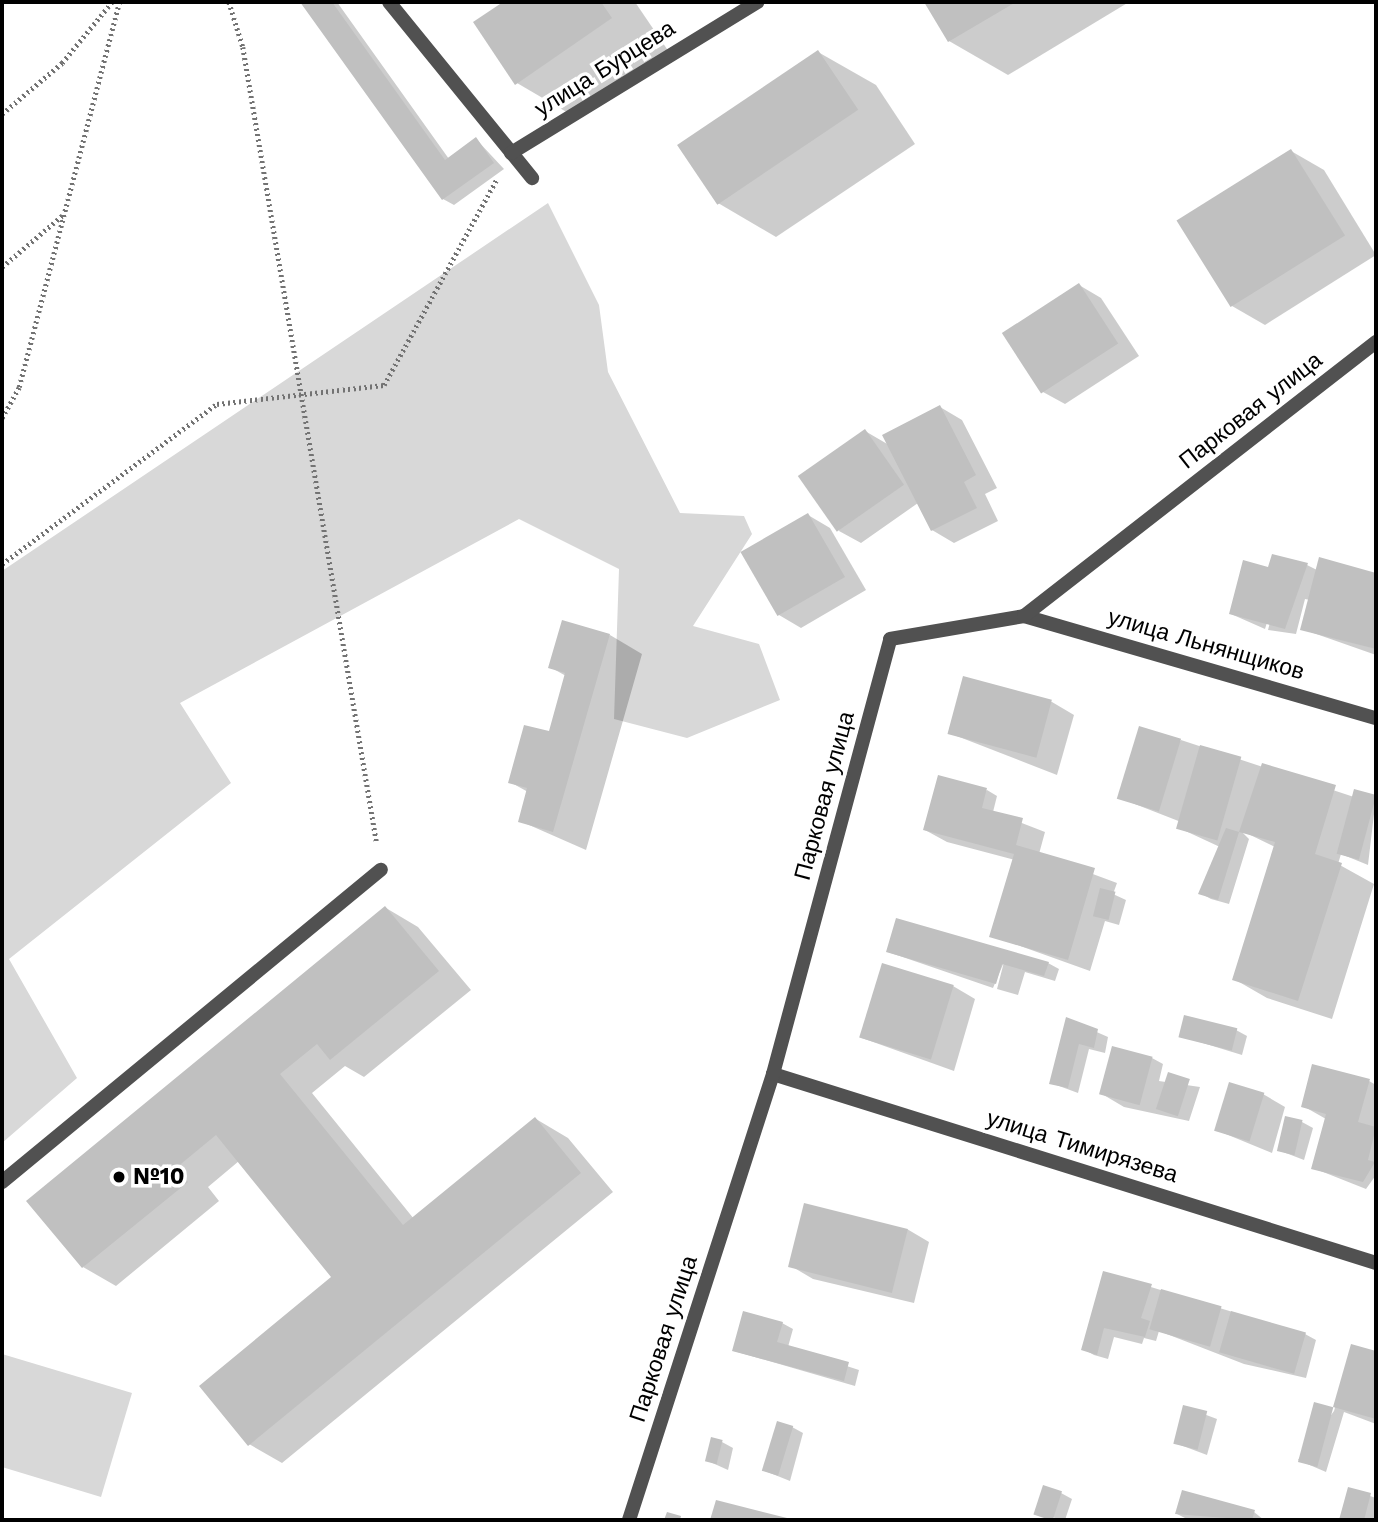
<!DOCTYPE html>
<html>
<head>
<meta charset="utf-8">
<style>
  body { margin:0 }
  #map { position:relative; width:1378px; height:1522px; overflow:hidden; background:#fff; font-family:"Work Sans",sans-serif }
  div>[style] { position:absolute }
  [style*='--x'] { left:calc(var(--x)*1px); top:calc(var(--y)*1px); width:calc(var(--w)*1px); rotate:calc(var(--a)*1deg) }
  .green>* { inset:0; background:#d8d8d8 }
  .shadow>* { inset:0; background:#0003 }
  .building>* { inset:0; background:#c0c0c0; transform-origin:0 0 }
  .path>* { height:4.5px; margin-top:-2.25px; transform-origin:0; background:repeating-linear-gradient(90deg,#737373 0 2px,transparent 0 5.5px) }
  .lane>* { height:14px; margin:-7px; padding:0 7px; transform-origin:7px; border-radius:7px; background:#515151 }
  .street>* { height:14px; margin:-7px; padding:0 7px; transform-origin:7px; border-radius:7px; background:#515151 }
  .dots>* { width:19px; height:19px; translate:-50% -50%; box-sizing:border-box; border:4px solid #fff; border-radius:50% }
  span { translate:-50% -50%; white-space:nowrap; text-align:center; line-height:1.15; -webkit-text-stroke:7px #fff; paint-order:stroke }
  .street-label { font-size:23px; color:#000 }
  .poi-label { font-size:23px; color:#000; font-weight:700 }
  .left { translate:0 -50%; text-align:left }
  .frame { position:absolute; inset:0; border:4px solid #000; pointer-events:none }
</style>
</head>
<body>
<div id="map">
  <div class="green">
    <i style="clip-path:polygon(548px 203px,599px 305px,608px 372px,680px 513px,744px 516px,752px 534px,693px 626px,759px 644px,780px 700px,687px 738px,614px 719px,619px 569px,519px 519px,180px 703px,231px 783px,9px 959px,77px 1078px,2px 1143px,2px 571px)"></i>
    <i style="clip-path:polygon(2px 1354px,132px 1393px,101px 1497px,2px 1467px)"></i>
  </div>
  <div class="shadow">
    <i style="clip-path:polygon(302px 2px,337px 2px,449px 159px,476px 139px,504px 169px,454px 205px,443px 199px)"></i>
    <i style="clip-path:polygon(506px 2px,635px 2px,669px 52px,575px 117px,517px 83px,475px 23px)"></i>
    <i style="clip-path:polygon(926px 2px,1129px 2px,1008px 75px,949px 41px)"></i>
    <i style="clip-path:polygon(818px 52px,876px 85px,915px 144px,776px 237px,718px 203px)"></i>
    <i style="clip-path:polygon(1291px 151px,1324px 170px,1376px 255px,1265px 325px,1232px 306px)"></i>
    <i style="clip-path:polygon(1079px 285px,1101px 298px,1139px 356px,1065px 404px,1043px 392px)"></i>
    <i style="clip-path:polygon(940px 407px,962px 420px,997px 488px,985px 494px,998px 521px,954px 543px,932px 530px,918px 503px,861px 543px,839px 531px,865px 431px,889px 445px)"></i>
    <i style="clip-path:polygon(808px 515px,830px 528px,866px 590px,801px 628px,779px 615px)"></i>
    <i style="clip-path:polygon(1320px 559px,1376px 574px,1376px 655px,1302px 629px,1310px 600px,1305px 599px,1296px 634px,1268px 630px,1283px 571px,1265px 629px,1231px 614px,1270px 569px,1307px 565px,1317px 570px)"></i>
    <i style="clip-path:polygon(610px 635px,642px 654px,586px 850px,520px 821px,528px 792px,510px 782px,550px 734px,566px 676px,550px 667px)"></i>
    <i style="clip-path:polygon(964px 678px,1052px 702px,1074px 715px,1057px 775px,949px 733px)"></i>
    <i style="clip-path:polygon(1181px 740px,1354px 797px,1355px 791px,1376px 797px,1368px 865px,1341px 854px,1338px 864px,1374px 884px,1332px 1019px,1267px 998px,1234px 979px,1275px 847px,1240px 830px,1249px 839px,1229px 904px,1211px 899px,1200px 893px,1220px 847px,1179px 828px,1181px 822px,1122px 799px)"></i>
    <i style="clip-path:polygon(987px 790px,997px 796px,993px 812px,1045px 832px,1039px 854px,1117px 883px,1113px 894px,1126px 900px,1119px 925px,1105px 921px,1090px 971px,992px 936px,1015px 860px,947px 842px,925px 830px)"></i>
    <i style="clip-path:polygon(386px 908px,418px 927px,471px 990px,364px 1077px,345px 1066px,312px 1093px,414px 1219px,536px 1119px,568px 1138px,613px 1192px,282px 1463px,249px 1444px,334px 1277px,239px 1161px,208px 1187px,219px 1201px,116px 1286px,83px 1267px)"></i>
    <i style="clip-path:polygon(888px 952px,1048px 963px,1059px 969px,1055px 981px,1025px 972px,1018px 995px,997px 989px,1004px 962px,993px 988px)"></i>
    <i style="clip-path:polygon(953px 986px,975px 999px,954px 1071px,862px 1038px)"></i>
    <i style="clip-path:polygon(1067px 1019px,1108px 1037px,1105px 1053px,1089px 1049px,1078px 1093px,1051px 1083px)"></i>
    <i style="clip-path:polygon(1236px 1030px,1247px 1036px,1242px 1055px,1180px 1036px)"></i>
    <i style="clip-path:polygon(1152px 1058px,1163px 1064px,1159px 1081px,1200px 1087px,1189px 1121px,1124px 1107px,1102px 1094px)"></i>
    <i style="clip-path:polygon(1369px 1081px,1376px 1085px,1376px 1175px,1366px 1189px,1313px 1168px,1326px 1119px,1303px 1106px)"></i>
    <i style="clip-path:polygon(1263px 1094px,1285px 1107px,1272px 1153px,1216px 1130px)"></i>
    <i style="clip-path:polygon(1302px 1122px,1313px 1128px,1304px 1160px,1278px 1150px)"></i>
    <i style="clip-path:polygon(907px 1229px,929px 1242px,914px 1303px,813px 1279px,791px 1266px)"></i>
    <i style="clip-path:polygon(evenodd,1105px 1273px,1305px 1334px,1316px 1340px,1306px 1378px,1244px 1364px,1159px 1331px,1156px 1341px,1144px 1338px,1142px 1344px,1114px 1337px,1108px 1359px,1094px 1355px,1083px 1349px,1105px 1273px,1159px 1299px,1161px 1299px,1158px 1327px,1152px 1324px,1159px 1299px)"></i>
    <i style="clip-path:polygon(782px 1323px,793px 1329px,788px 1347px,859px 1370px,855px 1386px,734px 1351px)"></i>
    <i style="clip-path:polygon(1353px 1346px,1376px 1353px,1376px 1424px,1344px 1412px,1326px 1472px,1298px 1460px,1334px 1411px)"></i>
    <i style="clip-path:polygon(1185px 1407px,1217px 1419px,1207px 1455px,1175px 1443px)"></i>
    <i style="clip-path:polygon(792px 1427px,803px 1433px,790px 1481px,765px 1471px)"></i>
    <i style="clip-path:polygon(722px 1442px,733px 1448px,728px 1470px,708px 1461px)"></i>
    <i style="clip-path:polygon(1349px 1489px,1376px 1498px,1376px 1520px,1343px 1520px)"></i>
    <i style="clip-path:polygon(1061px 1493px,1072px 1499px,1065px 1520px,1036px 1514px)"></i>
    <i style="clip-path:polygon(1254px 1512px,1264px 1520px,1189px 1520px,1177px 1514px)"></i>
  </div>
  <div class="building">
    <i style="clip-path:polygon(300px 2px,332px 2px,445px 160px,476px 137px,494px 163px,442px 200px)"></i>
    <i style="clip-path:polygon(503px 2px,601px 2px,612px 18px,515px 85px,473px 22px)"></i>
    <i style="clip-path:polygon(924px 2px,1016px 2px,948px 42px)"></i>
    <i style="left:818px;top:50px;width:72px;height:170px;rotate:56deg"></i>
    <i style="left:1291px;top:149px;width:102px;height:135px;rotate:58deg"></i>
    <i style="left:1079px;top:283px;width:72px;height:92px;rotate:57deg"></i>
    <i style="clip-path:polygon(940px 405px,976px 475px,964px 482px,977px 508px,931px 531px,882px 435px)"></i>
    <i style="left:865px;top:429px;width:68px;height:82px;rotate:55deg"></i>
    <i style="left:808px;top:513px;width:74px;height:78px;rotate:60deg"></i>
    <i style="clip-path:polygon(1272px 554px,1308px 563px,1285px 629px,1229px 614px,1243px 560px,1268px 567px)"></i>
    <i style="clip-path:polygon(1319px 557px,1376px 573px,1376px 649px,1300px 630px)"></i>
    <i style="clip-path:polygon(562px 620px,610px 634px,553px 832px,518px 822px,527px 788px,508px 783px,524px 725px,549px 731px,565px 673px,548px 668px)"></i>
    <i style="left:963px;top:676px;width:92px;height:60px;rotate:15deg"></i>
    <i style="left:1139px;top:726px;width:44px;height:76px;rotate:17deg"></i>
    <i style="left:1200px;top:745px;width:43px;height:87px;rotate:16deg"></i>
    <i style="clip-path:polygon(1262px 763px,1336px 785px,1315px 854px,1342px 863px,1298px 1001px,1232px 980px,1275px 842px,1239px 832px)"></i>
    <i style="clip-path:polygon(938px 775px,987px 788px,982px 808px,1023px 818px,1016px 845px,1095px 868px,1068px 960px,989px 937px,1014px 854px,923px 830px)"></i>
    <i style="left:1354px;top:789px;width:23px;height:67px;rotate:15deg"></i>
    <i style="clip-path:polygon(1226px 828px,1239px 832px,1218px 900px,1198px 894px)"></i>
    <i style="left:1100px;top:888px;width:16px;height:29px;rotate:14deg"></i>
    <i style="clip-path:polygon(385px 906px,439px 971px,330px 1060px,317px 1044px,280px 1074px,403px 1225px,535px 1117px,581px 1173px,248px 1446px,199px 1386px,331px 1277px,216px 1135px,176px 1168px,188px 1182px,82px 1268px,26px 1201px)"></i>
    <i style="clip-path:polygon(896px 918px,1049px 962px,1044px 976px,1002px 964px,996px 984px,886px 952px)"></i>
    <i style="left:882px;top:963px;width:75px;height:78px;rotate:17deg"></i>
    <i style="left:1184px;top:1015px;width:55px;height:23px;rotate:14deg"></i>
    <i style="clip-path:polygon(1066px 1017px,1098px 1029px,1094px 1048px,1079px 1044px,1068px 1088px,1049px 1084px)"></i>
    <i style="left:1112px;top:1046px;width:42px;height:50px;rotate:15deg"></i>
    <i style="clip-path:polygon(1312px 1064px,1370px 1079px,1358px 1122px,1376px 1127px,1368px 1160px,1375px 1162px,1363px 1182px,1311px 1169px,1326px 1114px,1301px 1107px)"></i>
    <i style="left:1168px;top:1072px;width:23px;height:39px;rotate:18deg"></i>
    <i style="left:1229px;top:1082px;width:37px;height:51px;rotate:17deg"></i>
    <i style="left:1285px;top:1116px;width:18px;height:36px;rotate:13deg"></i>
    <i style="left:804px;top:1203px;width:107px;height:66px;rotate:14deg"></i>
    <i style="clip-path:polygon(1103px 1271px,1152px 1284px,1141px 1318px,1150px 1321px,1145px 1337px,1104px 1328px,1097px 1355px,1081px 1350px)"></i>
    <i style="left:1161px;top:1289px;width:63px;height:42px;rotate:16deg"></i>
    <i style="clip-path:polygon(743px 1311px,783px 1322px,777px 1342px,849px 1362px,844px 1381px,732px 1351px)"></i>
    <i style="left:1231px;top:1311px;width:78px;height:43px;rotate:16deg"></i>
    <i style="clip-path:polygon(1351px 1344px,1376px 1351px,1376px 1419px,1333px 1407px)"></i>
    <i style="left:1314px;top:1402px;width:20px;height:62px;rotate:15deg"></i>
    <i style="left:1183px;top:1405px;width:25px;height:40px;rotate:14deg"></i>
    <i style="left:777px;top:1421px;width:17px;height:52px;rotate:17deg"></i>
    <i style="left:711px;top:1437px;width:12px;height:25px;rotate:14deg"></i>
    <i style="left:1043px;top:1485px;width:20px;height:31px;rotate:18deg"></i>
    <i style="clip-path:polygon(1348px 1487px,1371px 1493px,1364px 1520px,1339px 1520px)"></i>
    <i style="clip-path:polygon(1182px 1490px,1255px 1510px,1252px 1520px,1175px 1514px)"></i>
    <i style="clip-path:polygon(716px 1500px,791px 1519px,791px 1520px,710px 1520px)"></i>
    <i style="clip-path:polygon(667px 1512px,681px 1516px,680px 1520px,664px 1520px)"></i>
  </div>
  <div class="path">
    <i style="--x:229;--y:2;--w:47;--a:72.7"></i>
    <i style="--x:243;--y:47;--w:808;--a:80.46"></i>
    <i style="--x:2;--y:114;--w:79;--a:-40.4"></i>
    <i style="--x:62;--y:63;--w:79;--a:-50.7"></i>
    <i style="--x:2;--y:267;--w:82;--a:-40.5"></i>
    <i style="--x:2;--y:418;--w:35;--a:-61"></i>
    <i style="--x:19;--y:387;--w:398;--a:-75.4"></i>
    <i style="--x:2;--y:564;--w:268;--a:-36.7"></i>
    <i style="--x:217;--y:404;--w:168;--a:-6.5"></i>
    <i style="--x:384;--y:385;--w:235;--a:-61.3"></i>
  </div>
  <div class="lane">
    <i style="--x:2;--y:1182;--w:491;--a:-39.5"></i>
  </div>
  <div class="street">
    <i style="--x:389;--y:2;--w:227;--a:50.9"></i>
    <i style="--x:511;--y:153;--w:289;--a:-31.5"></i>
    <i style="--x:1024;--y:616;--w:366;--a:16.2"></i>
    <i style="--x:773;--y:1074;--w:632;--a:17.4"></i>
    <i style="--x:629;--y:1520;--w:469;--a:-72.1"></i>
    <i style="--x:773;--y:1074;--w:450;--a:-74.9"></i>
    <i style="--x:890;--y:639;--w:136;--a:-9.7"></i>
    <i style="--x:1024;--y:616;--w:446;--a:-37.9"></i>
  </div>
  <div class="dots">
    <i style="left:119px;top:1177px;background:#000"></i>
  </div>
  <div class="street-label">
    <span style="left:605px;top:69px;rotate:-32deg">улица Бурцева</span>
    <span style="left:1251px;top:411px;rotate:-38deg">Парковая улица</span>
    <span style="left:1206px;top:645px;rotate:16deg">улица Льнянщиков</span>
    <span style="left:825px;top:796px;rotate:-75deg">Парковая улица</span>
    <span style="left:1082px;top:1147px;rotate:17deg">улица Тимирязева</span>
    <span style="left:664px;top:1339px;rotate:-72deg">Парковая улица</span>
  </div>
  <div class="poi-label">
    <span class="left" style="left:133px;top:1177px">№10</span>
  </div>
  <div class="frame"></div>
</div>
</body>
</html>
